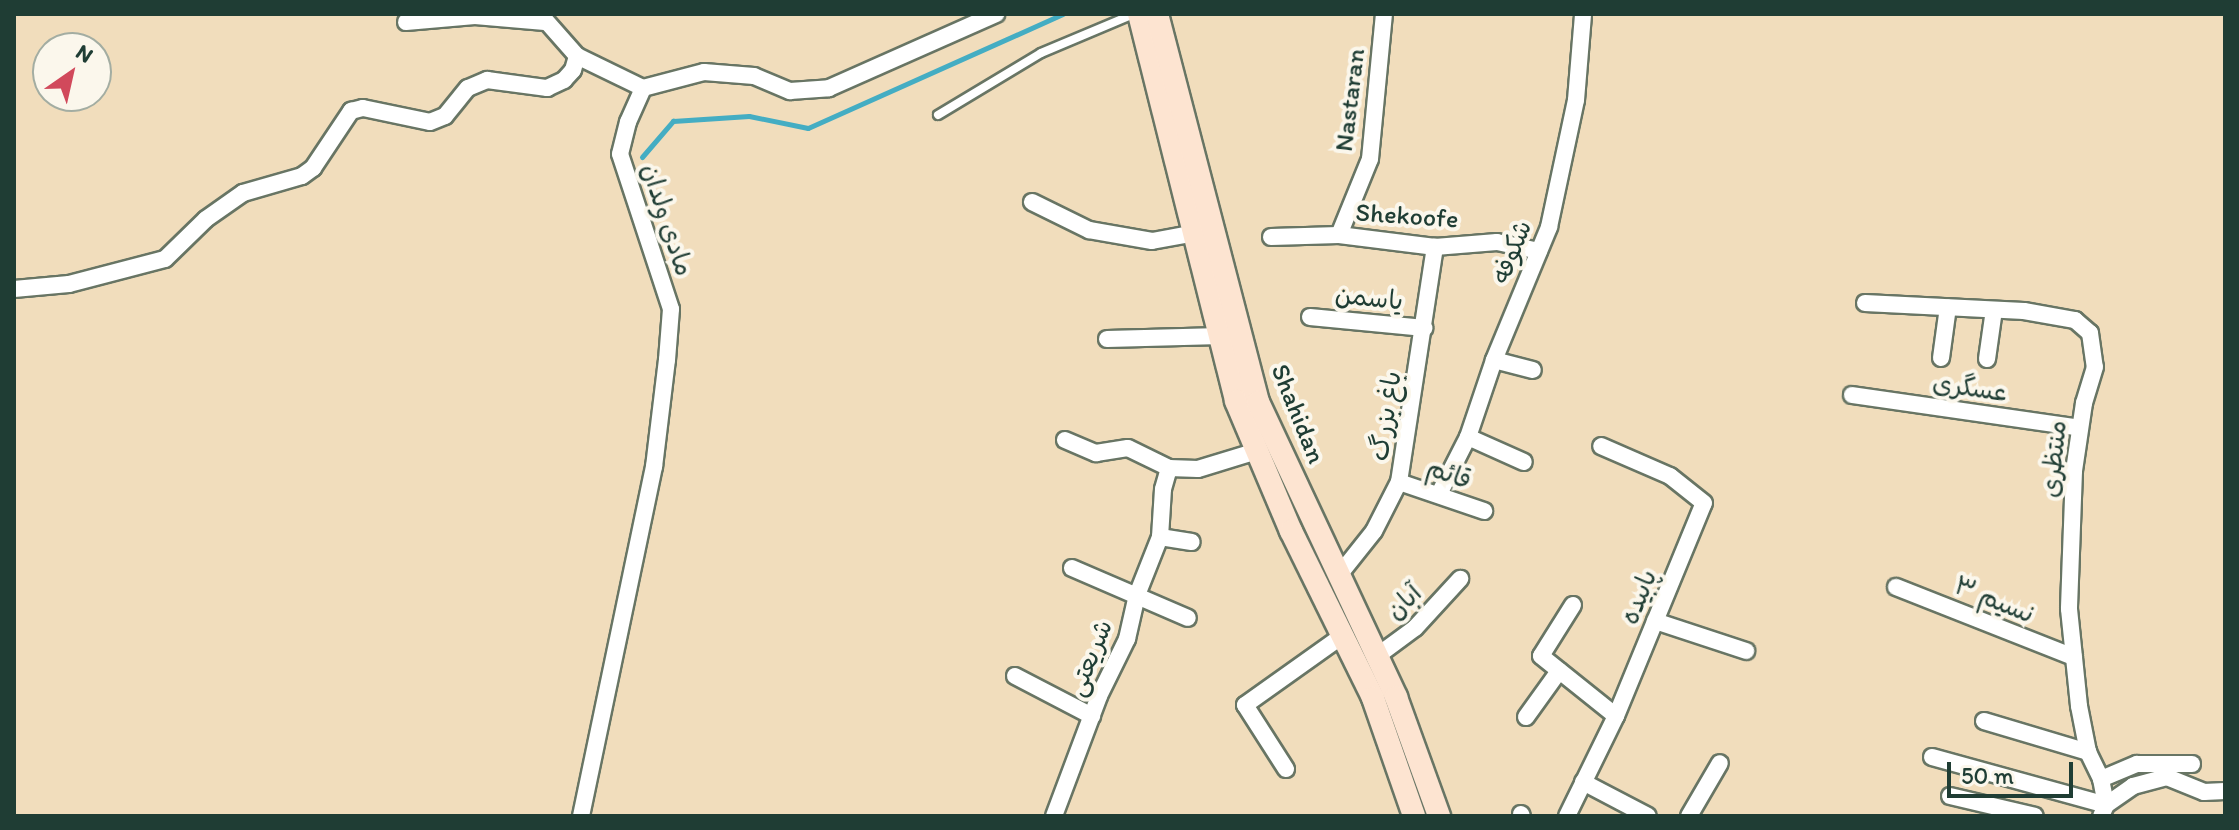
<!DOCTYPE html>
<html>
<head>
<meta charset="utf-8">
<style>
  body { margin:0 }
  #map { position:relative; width:2239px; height:830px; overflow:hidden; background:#f1ddbc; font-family:Itim,"Playpen Sans Arabic",sans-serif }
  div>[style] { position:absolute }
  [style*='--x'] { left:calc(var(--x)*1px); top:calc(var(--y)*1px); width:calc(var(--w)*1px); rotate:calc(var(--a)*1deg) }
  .stream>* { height:5px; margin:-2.5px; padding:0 2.5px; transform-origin:2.5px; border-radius:2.5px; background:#44adc3 }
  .roads { filter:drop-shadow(2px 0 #687564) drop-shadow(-2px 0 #687564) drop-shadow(0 2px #687564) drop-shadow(0 -2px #687564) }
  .lane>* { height:8px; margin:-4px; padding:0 4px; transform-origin:4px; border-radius:4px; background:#fff }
  .street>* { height:16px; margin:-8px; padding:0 8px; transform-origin:8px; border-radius:8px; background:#fff }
  .secondary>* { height:22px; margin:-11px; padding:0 11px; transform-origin:11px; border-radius:11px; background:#fde4d1 }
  span { translate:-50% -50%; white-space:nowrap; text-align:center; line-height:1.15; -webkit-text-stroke:8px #fbf7ec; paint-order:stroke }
  .street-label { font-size:26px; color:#1f3d34 }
  .frame { position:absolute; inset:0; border:16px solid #1f3d34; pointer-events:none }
  .north { position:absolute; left:32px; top:32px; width:80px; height:80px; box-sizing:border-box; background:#fbf7ec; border:2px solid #a3ada2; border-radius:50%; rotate:34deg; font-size:22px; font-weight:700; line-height:32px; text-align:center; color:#1f3d34 }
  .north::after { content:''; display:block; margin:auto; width:28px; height:36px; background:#d1495b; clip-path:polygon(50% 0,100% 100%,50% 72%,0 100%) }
  .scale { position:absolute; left:1947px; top:762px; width:126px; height:36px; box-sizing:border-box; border:4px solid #1f3d34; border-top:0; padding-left:10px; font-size:24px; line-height:28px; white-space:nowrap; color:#1f3d34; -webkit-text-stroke:6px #fbf7ec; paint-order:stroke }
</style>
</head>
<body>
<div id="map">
  <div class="stream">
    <i style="--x:642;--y:157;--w:48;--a:-49.3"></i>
    <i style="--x:673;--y:121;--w:76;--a:-3.8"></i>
    <i style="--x:749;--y:116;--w:60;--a:11.5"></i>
    <i style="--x:808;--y:128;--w:279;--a:-24.1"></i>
  </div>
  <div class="roads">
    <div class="lane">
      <i style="--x:938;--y:115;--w:120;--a:-31"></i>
      <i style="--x:1041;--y:53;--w:101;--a:-22.8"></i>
    </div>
    <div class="street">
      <i style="--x:406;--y:22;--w:69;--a:-5"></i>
      <i style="--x:475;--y:16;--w:70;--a:4.9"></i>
      <i style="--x:577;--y:56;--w:73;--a:25.9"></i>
      <i style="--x:1032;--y:202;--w:64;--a:26.2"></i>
      <i style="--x:1089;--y:230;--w:64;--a:9.9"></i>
      <i style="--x:1152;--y:241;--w:45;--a:-10.3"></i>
      <i style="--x:1339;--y:235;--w:82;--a:-67.8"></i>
      <i style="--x:1370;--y:159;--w:146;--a:-84.5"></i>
      <i style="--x:1271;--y:237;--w:68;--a:-1.7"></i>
      <i style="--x:1339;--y:235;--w:97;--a:7.1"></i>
      <i style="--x:1435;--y:247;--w:62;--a:-4.6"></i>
      <i style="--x:1497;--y:242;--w:43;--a:12.1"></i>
      <i style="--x:14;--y:289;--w:55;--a:-5.2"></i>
      <i style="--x:69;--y:284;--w:99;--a:-14.6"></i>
      <i style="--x:165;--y:259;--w:57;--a:-44.3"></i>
      <i style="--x:206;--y:219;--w:45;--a:-35.1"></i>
      <i style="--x:243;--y:193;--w:61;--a:-16.1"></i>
      <i style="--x:302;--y:176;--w:14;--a:-36"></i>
      <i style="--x:313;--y:168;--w:69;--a:-56.3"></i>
      <i style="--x:351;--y:111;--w:12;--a:-14"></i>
      <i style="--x:363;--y:108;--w:68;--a:11.8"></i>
      <i style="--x:430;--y:122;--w:16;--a:-22"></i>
      <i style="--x:445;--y:116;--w:36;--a:-51"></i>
      <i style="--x:468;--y:88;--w:21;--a:-23"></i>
      <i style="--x:487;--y:80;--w:61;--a:7.6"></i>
      <i style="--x:547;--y:88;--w:19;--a:-25"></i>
      <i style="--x:564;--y:80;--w:13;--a:-48"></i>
      <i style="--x:573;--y:70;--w:15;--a:-74"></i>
      <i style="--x:577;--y:56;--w:56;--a:-131.4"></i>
      <i style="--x:1865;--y:303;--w:159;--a:2.9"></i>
      <i style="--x:2024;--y:311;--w:52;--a:10"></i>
      <i style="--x:2075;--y:320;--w:20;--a:41"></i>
      <i style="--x:2090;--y:333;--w:34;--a:82"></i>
      <i style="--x:2095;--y:367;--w:38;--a:107"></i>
      <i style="--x:2084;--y:403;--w:69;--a:98.4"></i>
      <i style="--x:2074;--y:471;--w:138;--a:92.1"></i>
      <i style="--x:2069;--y:609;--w:98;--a:84.1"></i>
      <i style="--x:2079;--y:706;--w:47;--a:78.9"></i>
      <i style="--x:2088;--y:752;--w:30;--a:64"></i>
      <i style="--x:2101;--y:779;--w:26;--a:79"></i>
      <i style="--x:2106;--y:805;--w:12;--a:114"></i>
      <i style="--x:1310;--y:317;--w:115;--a:5.5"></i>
      <i style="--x:1107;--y:339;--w:114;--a:-1.5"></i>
      <i style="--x:1941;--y:358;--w:51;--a:-82.2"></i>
      <i style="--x:1987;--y:359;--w:49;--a:-81.9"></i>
      <i style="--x:1494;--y:360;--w:40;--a:14.4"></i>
      <i style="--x:1852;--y:395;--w:230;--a:8.2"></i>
      <i style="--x:1468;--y:437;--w:61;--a:24.1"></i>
      <i style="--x:1065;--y:440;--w:34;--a:23"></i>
      <i style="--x:1096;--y:453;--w:32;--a:-9"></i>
      <i style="--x:1128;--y:448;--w:46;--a:26"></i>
      <i style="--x:1169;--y:468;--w:29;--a:2"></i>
      <i style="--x:1198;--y:469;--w:62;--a:-17"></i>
      <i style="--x:1399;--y:482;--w:90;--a:18.8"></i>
      <i style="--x:1439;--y:494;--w:64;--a:-63"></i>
      <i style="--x:1468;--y:437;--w:81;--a:-71.3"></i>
      <i style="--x:1494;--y:360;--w:144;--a:-67.5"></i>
      <i style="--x:1549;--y:227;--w:130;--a:-78"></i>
      <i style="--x:1576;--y:100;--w:86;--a:-85.3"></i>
      <i style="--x:1160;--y:537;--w:32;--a:9"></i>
      <i style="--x:1072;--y:568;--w:126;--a:23.3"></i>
      <i style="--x:1339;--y:575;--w:56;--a:-51.5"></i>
      <i style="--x:1374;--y:531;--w:55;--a:-63"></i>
      <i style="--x:1399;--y:482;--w:238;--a:-81.3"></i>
      <i style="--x:1896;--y:587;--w:191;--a:21.5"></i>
      <i style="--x:1573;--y:605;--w:60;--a:122.1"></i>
      <i style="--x:1541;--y:656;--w:96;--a:38.7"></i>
      <i style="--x:1655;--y:621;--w:96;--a:18.2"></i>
      <i style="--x:1377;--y:656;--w:47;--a:-36.4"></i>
      <i style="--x:1415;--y:628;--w:67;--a:-47.4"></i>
      <i style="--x:1015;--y:676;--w:87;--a:27.5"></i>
      <i style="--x:1526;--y:717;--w:57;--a:-54.3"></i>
      <i style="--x:1984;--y:721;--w:109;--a:16.6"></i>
      <i style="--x:1932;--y:757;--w:180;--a:15.4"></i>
      <i style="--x:2106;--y:805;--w:33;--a:-35"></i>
      <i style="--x:2133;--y:786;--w:35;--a:-15"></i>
      <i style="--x:2167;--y:777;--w:40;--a:22"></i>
      <i style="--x:2204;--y:792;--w:21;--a:-3"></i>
      <i style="--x:1286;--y:769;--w:76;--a:-122.6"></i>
      <i style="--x:1245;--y:705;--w:119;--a:-35.4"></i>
      <i style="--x:2101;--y:779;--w:39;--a:-23"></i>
      <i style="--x:2137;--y:764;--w:55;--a:0"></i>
      <i style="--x:1583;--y:782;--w:73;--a:27.6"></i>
      <i style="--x:1950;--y:796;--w:87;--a:13.2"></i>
      <i style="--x:1521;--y:814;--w:2;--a:63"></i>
      <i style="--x:581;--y:816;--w:357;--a:-78.2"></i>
      <i style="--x:654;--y:467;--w:108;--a:-83.1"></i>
      <i style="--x:667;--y:360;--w:51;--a:-85.5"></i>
      <i style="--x:671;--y:309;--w:163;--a:-108.2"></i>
      <i style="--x:620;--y:154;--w:33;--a:-76"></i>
      <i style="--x:628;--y:122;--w:37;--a:-66"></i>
      <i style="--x:643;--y:88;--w:63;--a:-14.7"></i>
      <i style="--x:704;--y:72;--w:50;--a:4.6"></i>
      <i style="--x:754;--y:76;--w:39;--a:23"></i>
      <i style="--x:790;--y:91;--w:39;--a:-4"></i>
      <i style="--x:829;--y:88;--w:183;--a:-23.9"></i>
      <i style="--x:1054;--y:816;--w:128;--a:-69.4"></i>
      <i style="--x:1099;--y:696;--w:64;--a:-63.8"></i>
      <i style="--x:1127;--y:639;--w:45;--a:-77.2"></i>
      <i style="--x:1137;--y:595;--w:62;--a:-68.4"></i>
      <i style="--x:1160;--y:537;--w:48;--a:-86.4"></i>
      <i style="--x:1163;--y:489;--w:22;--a:-74"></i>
      <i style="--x:1567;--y:816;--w:111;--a:-63.9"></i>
      <i style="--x:1616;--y:716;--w:230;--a:-67.6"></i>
      <i style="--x:1704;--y:503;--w:43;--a:-141.5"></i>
      <i style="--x:1670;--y:476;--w:75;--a:-156.5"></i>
      <i style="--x:1689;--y:816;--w:61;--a:-59.7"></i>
    </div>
    <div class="secondary">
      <i style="--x:1139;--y:14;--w:399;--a:75.9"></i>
      <i style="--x:1236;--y:401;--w:141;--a:67.1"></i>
      <i style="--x:1291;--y:531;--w:186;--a:63.8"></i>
      <i style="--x:1373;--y:698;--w:125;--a:70.8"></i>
      <i style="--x:1157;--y:14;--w:401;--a:75.4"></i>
      <i style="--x:1258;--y:402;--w:326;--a:64.9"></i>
      <i style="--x:1396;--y:697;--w:127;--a:70.1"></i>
    </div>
  </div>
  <div class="street-label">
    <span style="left:1350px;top:100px;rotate:-83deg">Nastaran</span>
    <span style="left:1407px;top:216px;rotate:4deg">Shekoofe</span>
    <span style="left:667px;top:220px;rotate:72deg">مادی ولدان</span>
    <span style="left:1512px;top:252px;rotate:-68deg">شکوفه</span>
    <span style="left:1369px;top:298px;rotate:6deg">یاسمن</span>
    <span style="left:1970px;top:388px;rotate:8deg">عسگری</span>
    <span style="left:1298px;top:414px;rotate:68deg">Shahidan</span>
    <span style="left:1386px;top:416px;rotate:-81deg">باغ بزرگ</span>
    <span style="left:2054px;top:459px;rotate:-84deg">منتظری</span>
    <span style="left:1449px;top:474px;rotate:19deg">قائم</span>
    <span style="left:1639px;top:597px;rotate:-68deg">پابیده</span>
    <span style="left:1994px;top:600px;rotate:22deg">نسیم ۳</span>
    <span style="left:1404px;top:602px;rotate:-43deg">آبان</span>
    <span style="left:1090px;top:658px;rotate:-68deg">شریعتی</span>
  </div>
  <div class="frame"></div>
  <div class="north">N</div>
  <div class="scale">50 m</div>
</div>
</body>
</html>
